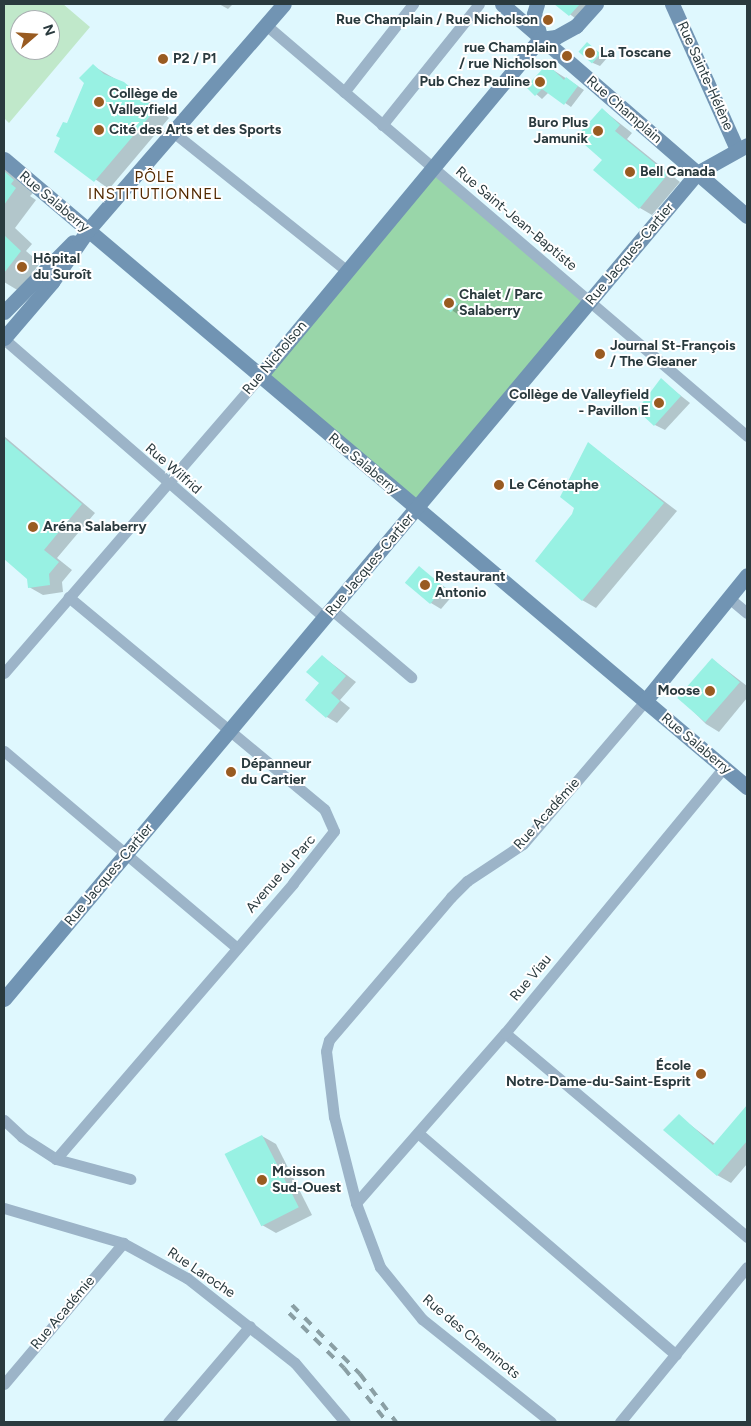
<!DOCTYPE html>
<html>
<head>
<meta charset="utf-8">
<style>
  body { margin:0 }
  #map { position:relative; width:751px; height:1426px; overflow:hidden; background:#dff8fe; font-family:Figtree,sans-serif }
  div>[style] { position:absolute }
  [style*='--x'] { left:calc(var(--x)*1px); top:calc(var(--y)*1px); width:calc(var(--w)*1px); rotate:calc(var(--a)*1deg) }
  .green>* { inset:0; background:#c0e8ca }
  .forest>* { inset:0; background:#99d6a9; transform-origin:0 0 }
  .shadow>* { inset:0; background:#0003 }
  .building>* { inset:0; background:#98f1e3; transform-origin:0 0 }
  .street>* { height:11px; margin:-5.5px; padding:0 5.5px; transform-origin:5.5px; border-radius:5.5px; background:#9cb4c8 }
  .secondary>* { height:15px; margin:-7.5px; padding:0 7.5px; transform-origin:7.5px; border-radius:7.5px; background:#7194b3 }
  .rail>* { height:4px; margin-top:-2px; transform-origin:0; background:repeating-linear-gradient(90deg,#8a9fa4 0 9px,transparent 0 18px) }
  .dots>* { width:14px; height:14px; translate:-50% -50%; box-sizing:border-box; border:2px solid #fff; border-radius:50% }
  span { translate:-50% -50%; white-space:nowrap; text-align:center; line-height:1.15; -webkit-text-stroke:4px #fff; paint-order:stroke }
  .poi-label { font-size:14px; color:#2a3a3e; font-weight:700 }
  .right { translate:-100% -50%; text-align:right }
  .left { translate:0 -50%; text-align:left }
  .street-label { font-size:14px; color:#2a3a3e }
  .neighbourhood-label { font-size:15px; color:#522900; letter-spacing:1px }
  .frame { position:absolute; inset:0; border:5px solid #2a3a3e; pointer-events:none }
  .north { position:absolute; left:10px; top:10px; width:50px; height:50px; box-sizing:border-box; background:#fff; border:1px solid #aab0b2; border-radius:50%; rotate:71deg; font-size:14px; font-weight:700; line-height:20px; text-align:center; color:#2a3a3e }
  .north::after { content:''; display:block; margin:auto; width:18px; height:22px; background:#995b21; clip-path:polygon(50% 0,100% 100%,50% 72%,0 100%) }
</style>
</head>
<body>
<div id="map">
  <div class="green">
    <i style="clip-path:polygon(evenodd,4px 4px,63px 4px,90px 27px,9px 123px,4px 118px,4px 4px,20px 20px,50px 20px,50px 50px,20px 50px,20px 20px)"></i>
  </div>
  <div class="forest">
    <i style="left:433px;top:168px;width:206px;height:271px;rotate:40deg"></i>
  </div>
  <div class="shadow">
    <i style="clip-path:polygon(219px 4px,233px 4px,228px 9px)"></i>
    <i style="clip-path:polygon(556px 4px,595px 4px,579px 21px)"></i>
    <i style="clip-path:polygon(587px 44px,607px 58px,600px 66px,593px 63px)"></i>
    <i style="clip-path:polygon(93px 66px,138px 92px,169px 118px,109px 189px,56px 151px)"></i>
    <i style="clip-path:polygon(547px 66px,584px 90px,571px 107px,549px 92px,542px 99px,528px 87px)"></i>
    <i style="clip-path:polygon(603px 110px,632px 133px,627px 139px,680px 182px,652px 215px,640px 208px)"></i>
    <i style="clip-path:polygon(4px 165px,34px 192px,30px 196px,36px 200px,15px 228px,32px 244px,26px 251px,40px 263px,19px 291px,4px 282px)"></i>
    <i style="clip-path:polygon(447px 296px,464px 308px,459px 315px,453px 311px)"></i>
    <i style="clip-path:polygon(661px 380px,690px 403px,665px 430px,655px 425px)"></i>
    <i style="clip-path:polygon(4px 436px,95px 513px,57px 558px,72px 570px,62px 582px,63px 592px,43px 595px,29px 587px,28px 578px,4px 558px)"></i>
    <i style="clip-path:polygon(589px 444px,677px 511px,596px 608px,582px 600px,574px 514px)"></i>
    <i style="clip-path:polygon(419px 568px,454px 594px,441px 609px,431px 603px)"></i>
    <i style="clip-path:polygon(322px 656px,356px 682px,340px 700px,350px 708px,337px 723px,327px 717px,321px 683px)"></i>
    <i style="clip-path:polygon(712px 659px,747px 686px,747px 698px,719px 732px,706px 724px,681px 699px)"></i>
    <i style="clip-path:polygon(747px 1107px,747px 1164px,731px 1183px,717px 1175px,679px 1116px,715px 1144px)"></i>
    <i style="clip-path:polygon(262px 1136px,276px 1144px,312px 1215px,276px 1233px,262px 1225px)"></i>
  </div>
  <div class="building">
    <i style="clip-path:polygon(554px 4px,580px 4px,569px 16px)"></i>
    <i style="left:587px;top:42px;width:18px;height:13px;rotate:41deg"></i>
    <i style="clip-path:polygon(93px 64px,104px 74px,124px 82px,156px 109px,94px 182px,54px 152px,60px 138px,56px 136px,63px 122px,67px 123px,84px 83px,79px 78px)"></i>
    <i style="clip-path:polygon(547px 64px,564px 80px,566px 77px,578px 86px,564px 105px,542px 89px,535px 96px,526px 87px)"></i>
    <i style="clip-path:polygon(602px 108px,620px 125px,615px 131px,668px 174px,639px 209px,593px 170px,602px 160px,576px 137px)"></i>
    <i style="clip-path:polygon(4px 171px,14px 180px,11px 184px,16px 188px,4px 205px)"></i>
    <i style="clip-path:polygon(4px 235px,21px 251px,4px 273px)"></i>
    <i style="left:447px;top:294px;width:15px;height:11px;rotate:42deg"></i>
    <i style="clip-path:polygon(661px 378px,681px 396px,654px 426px,637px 410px)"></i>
    <i style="clip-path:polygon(4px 438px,82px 504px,44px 550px,59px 562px,49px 574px,50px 585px,28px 588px,27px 579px,4px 559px)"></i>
    <i style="clip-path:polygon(588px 442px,664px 503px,582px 601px,535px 561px,572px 514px,574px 508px,560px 497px)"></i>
    <i style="left:419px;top:566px;width:33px;height:22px;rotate:40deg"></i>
    <i style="clip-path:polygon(322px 655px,346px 676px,331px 693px,340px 701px,326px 718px,305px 700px,319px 683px,306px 672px)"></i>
    <i style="left:712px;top:658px;width:37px;height:53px;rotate:41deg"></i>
    <i style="clip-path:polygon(747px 1105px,747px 1141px,717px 1176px,663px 1130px,679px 1114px,713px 1145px)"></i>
    <i style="left:262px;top:1135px;width:81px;height:42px;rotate:63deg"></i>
  </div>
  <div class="street">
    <i style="--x:266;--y:25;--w:633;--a:40.51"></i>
    <i style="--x:344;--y:92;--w:112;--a:-51.9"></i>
    <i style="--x:382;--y:125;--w:155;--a:-51.3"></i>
    <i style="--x:173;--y:132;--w:223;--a:38.6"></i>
    <i style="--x:4;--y:339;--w:425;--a:41"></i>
    <i style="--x:729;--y:598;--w:23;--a:40"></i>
    <i style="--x:332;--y:610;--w:104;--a:40.3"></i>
    <i style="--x:4;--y:673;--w:392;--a:-49.2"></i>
    <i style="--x:4;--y:751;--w:305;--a:40.2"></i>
    <i style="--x:505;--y:1033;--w:317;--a:40.1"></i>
    <i style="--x:4;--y:1120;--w:25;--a:43"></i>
    <i style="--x:22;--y:1137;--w:40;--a:32.9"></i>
    <i style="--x:56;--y:1159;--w:77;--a:15.1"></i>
    <i style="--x:418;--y:1133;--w:340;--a:40.7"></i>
    <i style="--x:56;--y:1159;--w:364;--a:-49.3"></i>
    <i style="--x:293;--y:883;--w:66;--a:-51.7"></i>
    <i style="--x:334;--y:831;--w:24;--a:-114"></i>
    <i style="--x:324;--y:809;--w:332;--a:-140.3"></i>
    <i style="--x:356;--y:1203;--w:226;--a:-48.8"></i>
    <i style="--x:505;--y:1033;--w:345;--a:-50.5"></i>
    <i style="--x:4;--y:1208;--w:124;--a:16.4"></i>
    <i style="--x:123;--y:1243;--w:73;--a:28.7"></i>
    <i style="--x:187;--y:1278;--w:137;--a:38.2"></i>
    <i style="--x:295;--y:1363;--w:77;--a:49.7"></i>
    <i style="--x:4;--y:1384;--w:185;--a:-49.8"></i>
    <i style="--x:168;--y:1422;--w:126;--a:-49.5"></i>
    <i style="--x:551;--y:1422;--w:165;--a:-141.4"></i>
    <i style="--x:422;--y:1319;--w:67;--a:-128.9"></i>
    <i style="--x:380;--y:1267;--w:68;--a:-110.6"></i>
    <i style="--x:356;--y:1203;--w:89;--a:-104.3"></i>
    <i style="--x:334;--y:1117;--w:66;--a:-96.9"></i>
    <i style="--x:326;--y:1051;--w:11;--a:-75"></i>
    <i style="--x:329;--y:1040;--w:188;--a:-49.5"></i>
    <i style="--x:451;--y:897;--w:23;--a:-45"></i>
    <i style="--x:467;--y:881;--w:67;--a:-33.5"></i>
    <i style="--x:523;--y:844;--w:188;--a:-49.5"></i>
    <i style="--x:620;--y:1422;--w:200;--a:-50.7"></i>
  </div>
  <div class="secondary">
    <i style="--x:502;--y:4;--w:324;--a:40.9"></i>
    <i style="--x:537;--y:4;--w:10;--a:107"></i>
    <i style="--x:534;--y:14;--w:24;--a:75"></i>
    <i style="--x:672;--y:4;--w:159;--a:65.9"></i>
    <i style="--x:4;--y:159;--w:973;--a:40.21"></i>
    <i style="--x:4;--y:312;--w:98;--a:-45.4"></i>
    <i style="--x:4;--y:338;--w:74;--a:-49.4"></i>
    <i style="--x:52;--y:282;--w:63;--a:-55.3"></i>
    <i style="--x:88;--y:230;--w:299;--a:-49.1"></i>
    <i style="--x:260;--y:376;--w:438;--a:-50.3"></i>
    <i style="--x:540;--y:39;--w:16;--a:-7"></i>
    <i style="--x:556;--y:37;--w:23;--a:-29"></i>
    <i style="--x:576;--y:26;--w:30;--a:-48"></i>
    <i style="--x:645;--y:701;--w:162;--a:-51"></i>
    <i style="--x:4;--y:999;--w:1078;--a:-50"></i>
    <i style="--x:697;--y:173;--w:57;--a:-29.2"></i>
  </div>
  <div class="rail">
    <i style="--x:292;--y:1305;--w:97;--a:45.4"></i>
    <i style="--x:360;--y:1374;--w:60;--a:53.1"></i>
    <i style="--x:289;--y:1313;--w:78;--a:45"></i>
    <i style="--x:344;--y:1368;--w:69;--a:51.5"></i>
  </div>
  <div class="dots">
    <i style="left:548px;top:20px;background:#995b21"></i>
    <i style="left:590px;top:53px;background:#995b21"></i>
    <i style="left:567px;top:56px;background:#995b21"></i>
    <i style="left:163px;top:59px;background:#995b21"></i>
    <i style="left:540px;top:82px;background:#995b21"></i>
    <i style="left:99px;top:102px;background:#995b21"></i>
    <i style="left:99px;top:130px;background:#995b21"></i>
    <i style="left:598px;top:131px;background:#995b21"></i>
    <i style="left:630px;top:172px;background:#995b21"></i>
    <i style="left:22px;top:267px;background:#995b21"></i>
    <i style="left:449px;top:303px;background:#995b21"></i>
    <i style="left:600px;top:354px;background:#995b21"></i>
    <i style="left:659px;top:403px;background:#995b21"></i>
    <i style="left:499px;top:485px;background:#995b21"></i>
    <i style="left:33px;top:527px;background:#995b21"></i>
    <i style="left:425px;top:585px;background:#995b21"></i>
    <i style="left:710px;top:691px;background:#995b21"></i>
    <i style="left:231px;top:772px;background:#995b21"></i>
    <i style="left:701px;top:1074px;background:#995b21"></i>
    <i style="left:262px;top:1180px;background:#995b21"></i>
  </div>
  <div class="poi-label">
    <span class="right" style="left:538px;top:20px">Rue Champlain / Rue Nicholson</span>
    <span class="right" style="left:557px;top:56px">rue Champlain<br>/ rue Nicholson</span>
    <span class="left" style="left:600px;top:53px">La Toscane</span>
    <span class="left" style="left:173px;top:59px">P2 / P1</span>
    <span class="right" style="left:530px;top:82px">Pub Chez Pauline</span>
    <span class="left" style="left:109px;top:102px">Collège de<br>Valleyfield</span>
    <span class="right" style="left:588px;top:131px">Buro Plus<br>Jamunik</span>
    <span class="left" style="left:109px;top:130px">Cité des Arts et des Sports</span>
    <span class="left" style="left:640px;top:172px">Bell Canada</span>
    <span class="left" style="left:33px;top:267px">Hôpital<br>du Suroît</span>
    <span class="left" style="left:459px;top:303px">Chalet / Parc<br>Salaberry</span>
    <span class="left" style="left:610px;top:354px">Journal St-François<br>/ The Gleaner</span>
    <span class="right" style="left:649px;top:403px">Collège de Valleyfield<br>- Pavillon E</span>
    <span class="left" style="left:509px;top:485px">Le Cénotaphe</span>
    <span class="left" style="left:43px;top:527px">Aréna Salaberry</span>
    <span class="left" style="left:435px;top:585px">Restaurant<br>Antonio</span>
    <span class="right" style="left:700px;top:691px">Moose</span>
    <span class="left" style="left:241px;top:772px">Dépanneur<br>du Cartier</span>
    <span class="right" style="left:691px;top:1074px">École<br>Notre-Dame-du-Saint-Esprit</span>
    <span class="left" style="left:272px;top:1180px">Moisson<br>Sud-Ouest</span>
  </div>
  <div class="street-label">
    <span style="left:705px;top:76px;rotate:66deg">Rue Sainte-Hélène</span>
    <span style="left:624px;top:110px;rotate:41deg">Rue Champlain</span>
    <span style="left:54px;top:202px;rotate:40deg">Rue Salaberry</span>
    <span style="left:516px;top:219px;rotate:40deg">Rue Saint-Jean-Baptiste</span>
    <span style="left:630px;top:254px;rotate:-50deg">Rue Jacques-Cartier</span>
    <span style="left:275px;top:358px;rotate:-50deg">Rue Nicholson</span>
    <span style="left:363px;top:464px;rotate:40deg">Rue Salaberry</span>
    <span style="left:173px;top:469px;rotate:41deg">Rue Wilfrid</span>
    <span style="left:370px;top:565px;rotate:-50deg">Rue Jacques-Cartier</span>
    <span style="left:696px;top:744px;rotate:40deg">Rue Salaberry</span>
    <span style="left:547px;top:814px;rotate:-48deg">Rue Académie</span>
    <span style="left:281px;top:874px;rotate:-49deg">Avenue du Parc</span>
    <span style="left:109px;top:875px;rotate:-50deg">Rue Jacques-Cartier</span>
    <span style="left:531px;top:978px;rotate:-50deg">Rue Viau</span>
    <span style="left:201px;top:1273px;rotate:34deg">Rue Laroche</span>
    <span style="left:63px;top:1313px;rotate:-50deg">Rue Académie</span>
    <span style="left:471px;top:1337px;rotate:40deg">Rue des Cheminots</span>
  </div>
  <div class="neighbourhood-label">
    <span style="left:155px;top:186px">PÔLE<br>INSTITUTIONNEL</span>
  </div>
  <div class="frame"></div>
  <div class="north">N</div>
</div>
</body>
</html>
